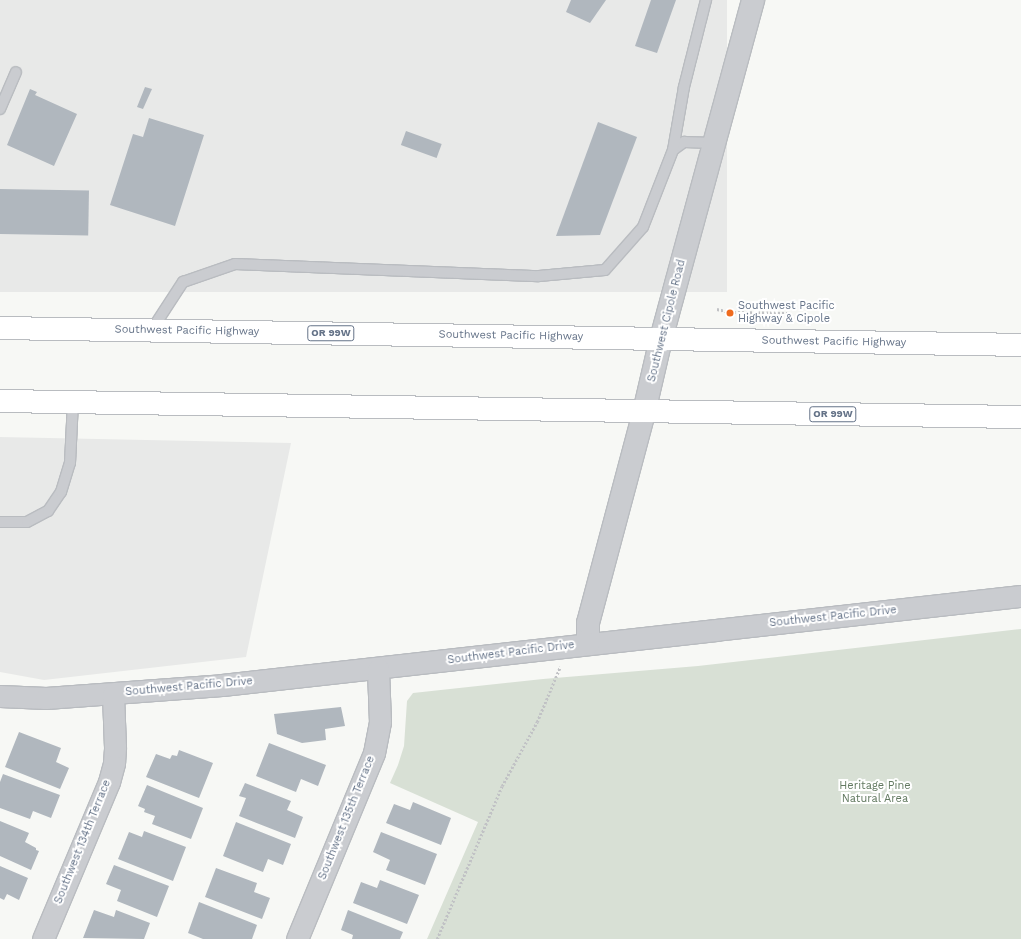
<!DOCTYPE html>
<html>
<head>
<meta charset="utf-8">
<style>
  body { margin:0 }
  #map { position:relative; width:1021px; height:939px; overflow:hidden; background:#f7f8f5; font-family:"Work Sans",sans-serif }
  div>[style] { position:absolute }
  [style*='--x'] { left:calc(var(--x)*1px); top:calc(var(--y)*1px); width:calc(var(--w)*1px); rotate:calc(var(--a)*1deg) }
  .built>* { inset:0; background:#e8e9e8; transform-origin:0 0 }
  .green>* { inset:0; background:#d8e0d5 }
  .building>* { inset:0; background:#b0b7be; transform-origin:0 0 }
  .path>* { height:2.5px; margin-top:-1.25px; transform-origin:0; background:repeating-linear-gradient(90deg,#c1c2c5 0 2px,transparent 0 4px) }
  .roads { filter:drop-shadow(1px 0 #b9bcc0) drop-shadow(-1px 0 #b9bcc0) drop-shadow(0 1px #b9bcc0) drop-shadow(0 -1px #b9bcc0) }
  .service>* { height:10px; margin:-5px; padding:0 5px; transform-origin:5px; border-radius:5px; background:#caccd0 }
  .minor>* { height:21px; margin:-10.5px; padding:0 10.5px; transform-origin:10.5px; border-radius:10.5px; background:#caccd0 }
  .tertiary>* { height:22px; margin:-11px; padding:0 11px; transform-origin:11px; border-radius:11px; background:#caccd0 }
  .trunk>* { height:22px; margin:-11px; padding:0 11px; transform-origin:11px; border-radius:11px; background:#fff }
  .dots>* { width:11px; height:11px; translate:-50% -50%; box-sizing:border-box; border:2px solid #fff; border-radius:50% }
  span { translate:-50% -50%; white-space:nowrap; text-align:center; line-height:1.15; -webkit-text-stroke:4px #fff; paint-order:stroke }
  .shield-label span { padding:1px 3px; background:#fff; border:1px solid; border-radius:3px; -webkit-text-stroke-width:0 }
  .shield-label { font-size:10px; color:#657388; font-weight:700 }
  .poi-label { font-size:11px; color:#657388 }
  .left { translate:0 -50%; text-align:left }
  .street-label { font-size:11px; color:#657388 }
  .park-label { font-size:11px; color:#627960 }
</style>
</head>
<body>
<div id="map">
  <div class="built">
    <i style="left:0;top:0;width:727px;height:292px"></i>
    <i style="clip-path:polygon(0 437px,291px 443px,246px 657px,44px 680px,0 672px)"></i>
  </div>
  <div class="green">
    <i style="clip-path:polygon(1021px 629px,1021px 939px,427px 939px,478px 822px,390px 783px,398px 765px,404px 746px,407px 701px,413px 693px,543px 679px,698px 666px)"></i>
  </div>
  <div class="building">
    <i style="clip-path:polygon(571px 0,606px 0,590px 23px,566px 12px)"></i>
    <i style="clip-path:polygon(651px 0,676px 0,657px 53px,635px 46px)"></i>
    <i style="clip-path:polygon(145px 87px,152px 89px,143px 109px,137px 107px)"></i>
    <i style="clip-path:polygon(30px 89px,37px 92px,35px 95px,77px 114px,54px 166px,7px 145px)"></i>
    <i style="clip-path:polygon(149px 118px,204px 135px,175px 226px,110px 205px,133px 134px,143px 137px)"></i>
    <i style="clip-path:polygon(598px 122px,637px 137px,600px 235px,556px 236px)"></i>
    <i style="left:406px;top:131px;width:38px;height:15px;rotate:20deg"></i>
    <i style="left:0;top:189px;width:89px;height:45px;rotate:1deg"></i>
    <i style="clip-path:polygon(341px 707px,345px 726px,325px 729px,326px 740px,302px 743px,277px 734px,274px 714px)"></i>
    <i style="clip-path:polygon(19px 732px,61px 748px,56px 762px,69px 768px,60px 789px,5px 767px)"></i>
    <i style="clip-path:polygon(269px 743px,326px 765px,318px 786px,301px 779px,296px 792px,256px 776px)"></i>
    <i style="clip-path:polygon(179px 750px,213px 763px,199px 798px,146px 777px,156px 754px,170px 759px,172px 755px,177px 756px)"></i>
    <i style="clip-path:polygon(3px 774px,60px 795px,51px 818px,33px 811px,30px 819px,0 808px,0 782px)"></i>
    <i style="clip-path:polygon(245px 783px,291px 801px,287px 810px,303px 817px,295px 838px,239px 816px,246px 798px,239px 796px)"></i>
    <i style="clip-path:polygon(147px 785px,203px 808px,191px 839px,152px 824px,155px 816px,144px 812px,145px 809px,138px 806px)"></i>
    <i style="clip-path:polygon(413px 802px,451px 818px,441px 845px,386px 823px,394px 804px,410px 810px)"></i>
    <i style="clip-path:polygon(0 821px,29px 833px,25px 842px,36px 848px,36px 850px,39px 851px,31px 870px,0 856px)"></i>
    <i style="clip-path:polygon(236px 822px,291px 844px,283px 865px,268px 859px,263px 872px,223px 856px)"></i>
    <i style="clip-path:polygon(144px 831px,186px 847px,173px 881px,118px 859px,129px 832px,142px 837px)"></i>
    <i style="clip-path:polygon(381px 832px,437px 854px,425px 885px,386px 870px,390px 860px,373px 852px)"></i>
    <i style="clip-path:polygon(114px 865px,169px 886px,157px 917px,117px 901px,121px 890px,106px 884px)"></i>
    <i style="clip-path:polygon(0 866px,28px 878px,19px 900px,7px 894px,4px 900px,0 898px)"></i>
    <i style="clip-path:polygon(216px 868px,257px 883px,254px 892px,270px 898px,262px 919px,205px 897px)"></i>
    <i style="clip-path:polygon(380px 880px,419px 895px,407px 924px,353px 903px,361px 882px,377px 888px)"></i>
    <i style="clip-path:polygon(199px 902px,257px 925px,252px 939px,203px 939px,188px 933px)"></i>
    <i style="clip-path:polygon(94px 910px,114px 917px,116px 910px,150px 923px,144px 939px,83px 938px)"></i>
    <i style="clip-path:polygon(348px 910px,403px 932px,400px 939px,352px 939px,353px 935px,341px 930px)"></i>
  </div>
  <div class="path">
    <i style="--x:717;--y:309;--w:13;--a:13"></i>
    <i style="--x:730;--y:312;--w:57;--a:1"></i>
    <i style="--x:437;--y:939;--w:166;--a:-67"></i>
    <i style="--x:502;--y:786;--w:73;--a:-61.3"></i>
    <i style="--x:537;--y:722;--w:60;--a:-67.3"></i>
  </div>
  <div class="roads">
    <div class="service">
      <i style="--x:0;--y:109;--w:40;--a:-66.6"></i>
      <i style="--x:673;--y:150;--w:14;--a:-36"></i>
      <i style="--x:684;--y:142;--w:30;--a:2"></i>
      <i style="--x:151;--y:331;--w:59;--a:-56.9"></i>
      <i style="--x:183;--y:282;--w:55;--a:-19.1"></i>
      <i style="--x:235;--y:264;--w:304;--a:2.3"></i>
      <i style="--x:539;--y:276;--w:66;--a:-5.2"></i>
      <i style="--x:605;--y:270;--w:57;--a:-48.5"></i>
      <i style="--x:643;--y:227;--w:83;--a:-68.7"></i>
      <i style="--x:673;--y:150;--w:64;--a:-80.1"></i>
      <i style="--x:684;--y:87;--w:90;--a:-75.8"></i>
      <i style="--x:0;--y:522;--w:27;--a:0"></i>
      <i style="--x:27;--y:522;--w:24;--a:-28"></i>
      <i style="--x:48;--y:511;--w:23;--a:-56"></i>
      <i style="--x:61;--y:492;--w:30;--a:-73"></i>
      <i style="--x:70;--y:463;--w:61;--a:-87.2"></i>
    </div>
    <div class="minor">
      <i style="--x:0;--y:696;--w:46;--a:2.5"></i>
      <i style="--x:46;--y:698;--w:176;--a:-4.2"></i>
      <i style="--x:222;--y:685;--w:804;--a:-6.36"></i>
      <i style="--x:43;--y:939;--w:170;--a:-67.2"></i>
      <i style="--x:109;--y:782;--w:20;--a:-75"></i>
      <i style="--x:114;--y:763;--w:16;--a:-86"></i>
      <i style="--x:115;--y:747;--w:53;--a:-92.2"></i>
      <i style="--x:297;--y:939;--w:201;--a:-67.5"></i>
      <i style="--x:374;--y:753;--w:32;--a:-79"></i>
      <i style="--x:380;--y:722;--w:53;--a:-92.2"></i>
    </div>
    <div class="tertiary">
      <i style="--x:588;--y:643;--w:20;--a:-90"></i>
      <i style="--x:588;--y:623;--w:218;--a:-75.1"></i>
      <i style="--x:644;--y:412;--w:75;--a:-76.9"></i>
      <i style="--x:661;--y:339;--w:351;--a:-74.8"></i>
    </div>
    <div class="trunk">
      <i style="--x:0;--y:328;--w:1021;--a:0.95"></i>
      <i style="--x:0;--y:401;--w:1021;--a:0.9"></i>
    </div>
  </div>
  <div class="dots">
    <i style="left:730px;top:313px;background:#ef6b1e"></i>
  </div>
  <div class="shield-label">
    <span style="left:331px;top:333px">OR 99W</span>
    <span style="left:833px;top:414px">OR 99W</span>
  </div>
  <div class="poi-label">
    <span class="left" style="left:738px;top:313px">Southwest Pacific<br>Highway &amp; Cipole</span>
  </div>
  <div class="street-label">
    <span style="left:667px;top:321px;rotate:-76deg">Southwest Cipole Road</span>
    <span style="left:187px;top:331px;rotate:1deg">Southwest Pacific Highway</span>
    <span style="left:511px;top:336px;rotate:1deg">Southwest Pacific Highway</span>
    <span style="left:834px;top:342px;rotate:1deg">Southwest Pacific Highway</span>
    <span style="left:833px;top:617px;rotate:-6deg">Southwest Pacific Drive</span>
    <span style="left:511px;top:653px;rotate:-7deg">Southwest Pacific Drive</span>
    <span style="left:189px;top:687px;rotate:-5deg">Southwest Pacific Drive</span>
    <span style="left:347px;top:818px;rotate:-68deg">Southwest 135th Terrace</span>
    <span style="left:83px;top:842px;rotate:-68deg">Southwest 134th Terrace</span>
  </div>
  <div class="park-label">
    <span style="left:875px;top:793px">Heritage Pine<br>Natural Area</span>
  </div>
</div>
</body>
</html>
